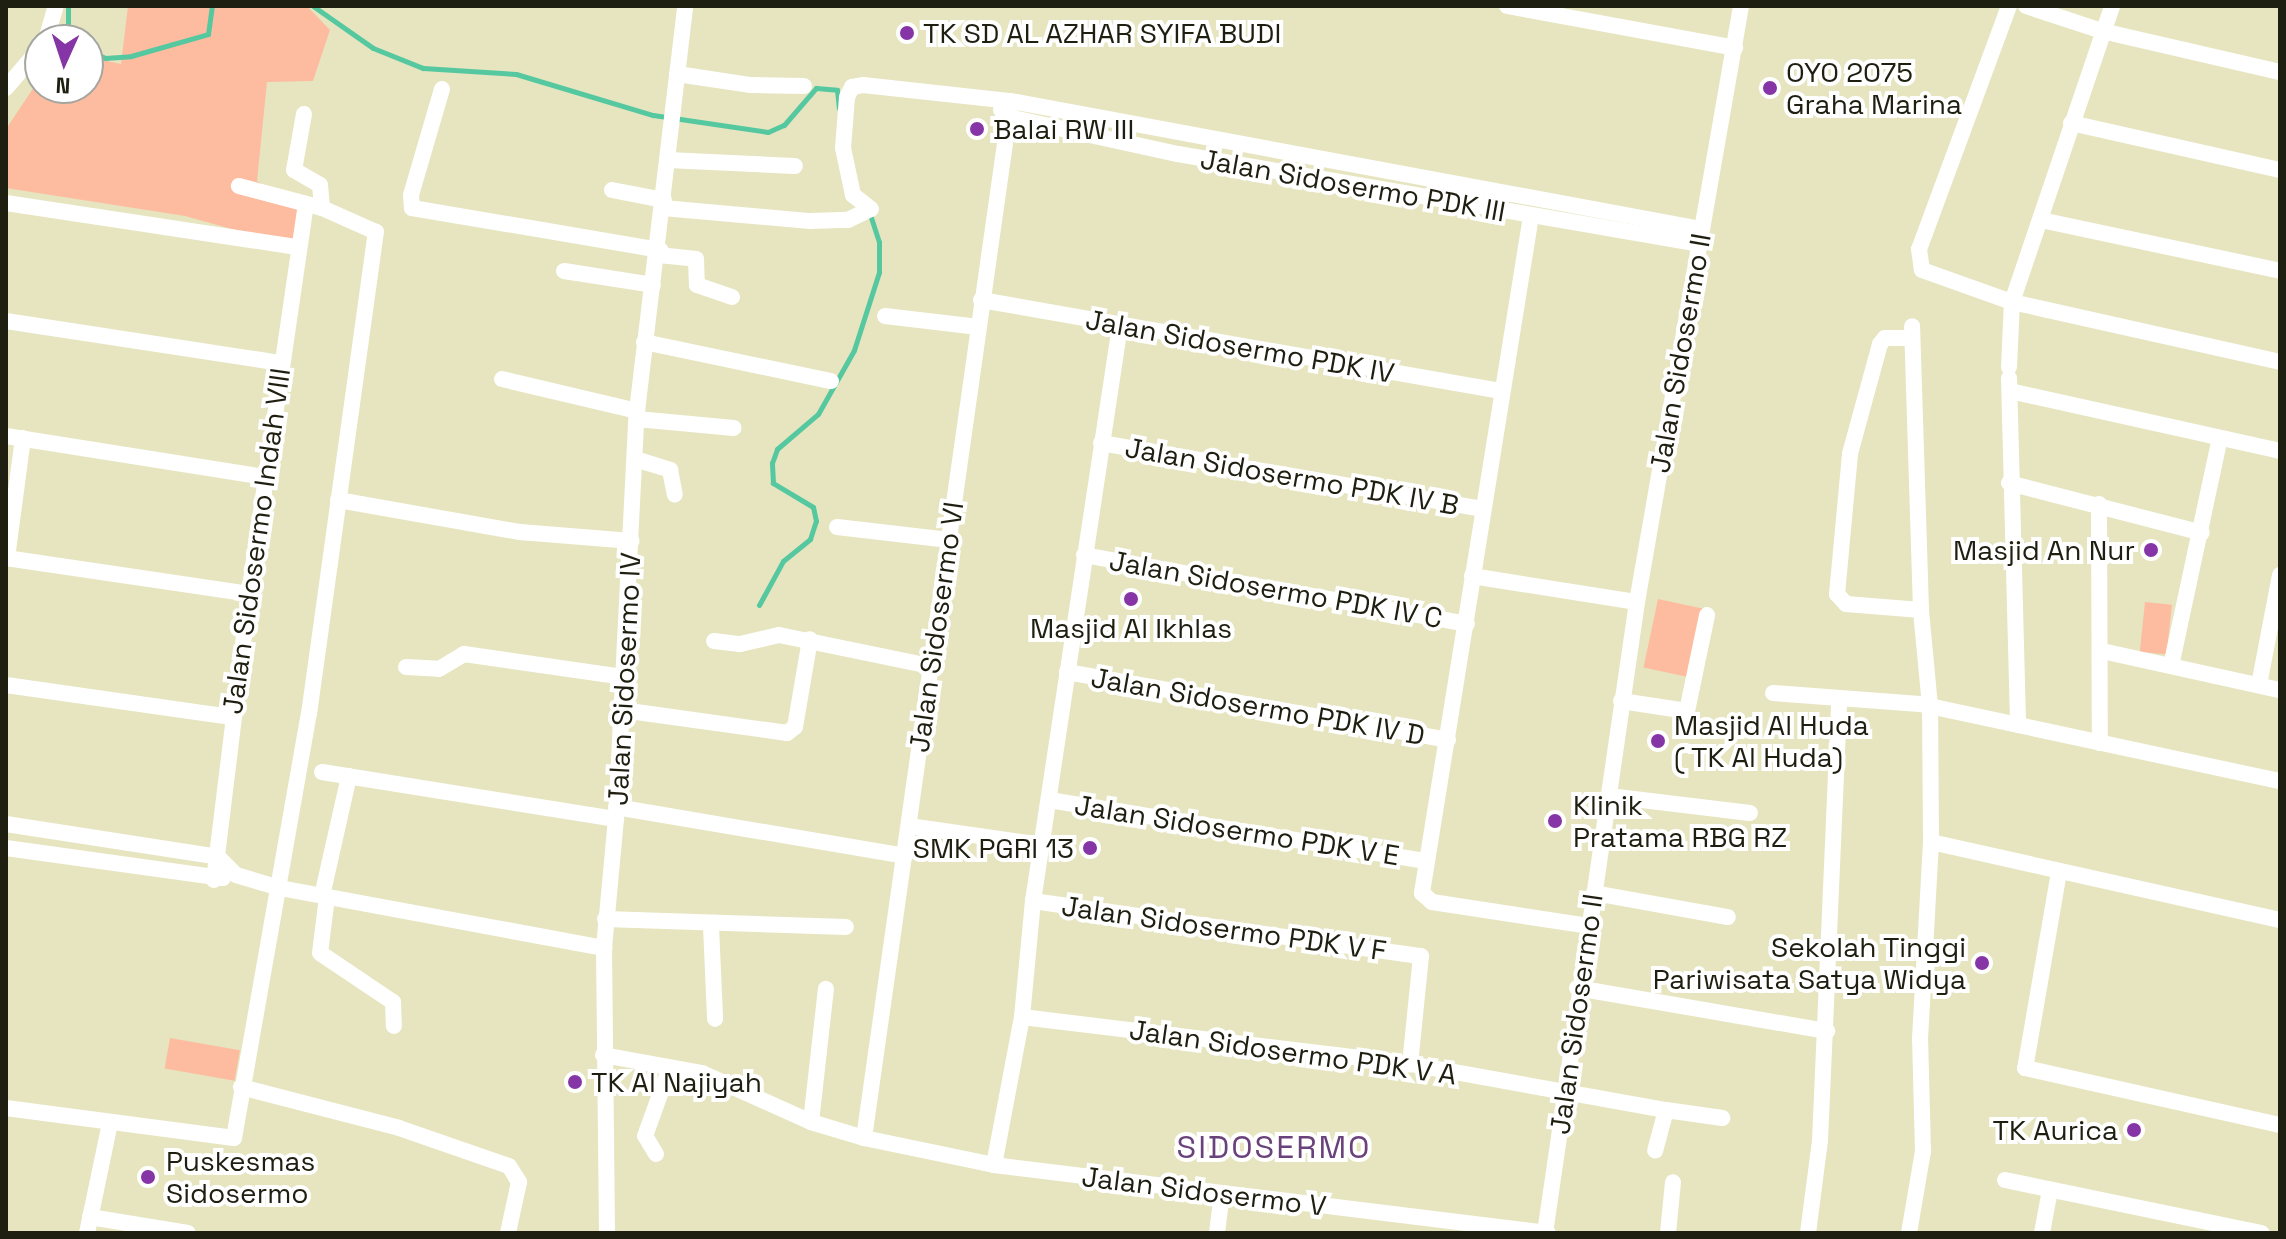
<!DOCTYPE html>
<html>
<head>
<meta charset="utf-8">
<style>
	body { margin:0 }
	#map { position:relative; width:2286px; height:1239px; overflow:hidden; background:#e6e5c0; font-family:"Space Grotesk",sans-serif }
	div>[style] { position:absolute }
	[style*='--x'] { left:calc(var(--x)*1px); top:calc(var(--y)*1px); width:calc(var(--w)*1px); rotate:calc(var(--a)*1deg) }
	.green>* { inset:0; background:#fdbc9f; transform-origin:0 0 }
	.stream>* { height:5px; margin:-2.5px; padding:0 2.5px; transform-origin:2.5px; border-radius:2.5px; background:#56c8a0 }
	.minor>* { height:16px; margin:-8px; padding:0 8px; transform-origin:8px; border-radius:8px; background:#fff }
	.dots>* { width:22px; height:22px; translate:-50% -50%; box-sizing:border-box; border:4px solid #fff; border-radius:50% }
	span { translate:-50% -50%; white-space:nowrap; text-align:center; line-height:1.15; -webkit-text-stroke:8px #fff; paint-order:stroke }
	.poi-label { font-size:28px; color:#1f1f11 }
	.left { translate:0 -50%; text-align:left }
	.right { translate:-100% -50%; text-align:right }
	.street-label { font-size:28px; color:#1f1f11 }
	.quarter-label { font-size:32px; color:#6a427b; letter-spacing:2px }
	.frame { position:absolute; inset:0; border:8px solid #1f1f11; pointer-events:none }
	.north { position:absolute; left:24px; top:24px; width:80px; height:80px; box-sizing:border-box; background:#fff; border:2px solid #a5a5a0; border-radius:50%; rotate:183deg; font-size:22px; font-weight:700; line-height:32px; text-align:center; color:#1f1f11 }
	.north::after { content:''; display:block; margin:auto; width:28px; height:36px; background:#8535a5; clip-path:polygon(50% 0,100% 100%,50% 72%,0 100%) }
</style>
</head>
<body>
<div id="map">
	<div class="green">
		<div style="clip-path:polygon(128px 6px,307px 6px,330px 30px,313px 81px,267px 82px,257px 181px,304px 210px,296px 247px,185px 216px,6px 188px,6px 129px,40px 78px,40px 88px,88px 88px,88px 57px,121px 64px)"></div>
		<div style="left:1658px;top:599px;width:49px;height:70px;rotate:12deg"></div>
		<div style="left:2145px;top:602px;width:27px;height:50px;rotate:6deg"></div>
		<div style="left:170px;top:1038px;width:71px;height:31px;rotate:10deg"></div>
	</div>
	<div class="stream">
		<div style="--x:68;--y:6;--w:22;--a:90"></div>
		<div style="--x:68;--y:28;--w:15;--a:53"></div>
		<div style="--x:313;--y:6;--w:73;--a:35"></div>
		<div style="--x:373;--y:48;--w:54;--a:21.8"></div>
		<div style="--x:423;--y:68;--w:93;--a:3.7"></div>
		<div style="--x:516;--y:74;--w:143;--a:16.7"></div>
		<div style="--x:653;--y:115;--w:116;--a:8.4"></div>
		<div style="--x:768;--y:132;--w:17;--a:-24"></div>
		<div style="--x:784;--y:125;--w:49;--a:-49.1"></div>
		<div style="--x:816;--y:88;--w:21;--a:5"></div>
		<div style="--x:837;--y:90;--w:18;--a:84"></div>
		<div style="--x:88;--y:50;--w:19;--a:25"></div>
		<div style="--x:105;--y:58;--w:26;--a:-4"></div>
		<div style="--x:131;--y:56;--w:80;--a:-15.9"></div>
		<div style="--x:208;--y:34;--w:28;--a:-82"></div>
		<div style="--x:759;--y:605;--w:50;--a:-61.4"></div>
		<div style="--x:783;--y:561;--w:35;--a:-39"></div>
		<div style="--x:810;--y:539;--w:19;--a:-72"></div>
		<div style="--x:816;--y:521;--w:14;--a:-102"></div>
		<div style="--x:813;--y:507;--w:47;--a:-149"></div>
		<div style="--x:773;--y:483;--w:20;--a:-93"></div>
		<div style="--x:772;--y:463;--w:15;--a:-70"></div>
		<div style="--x:777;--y:449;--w:54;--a:-40.5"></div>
		<div style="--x:818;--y:414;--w:73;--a:-60.6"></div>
		<div style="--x:854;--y:350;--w:82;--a:-72.2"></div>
		<div style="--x:879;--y:272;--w:30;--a:-90"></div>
		<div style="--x:879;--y:242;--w:29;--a:-108"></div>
	</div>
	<div class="minor">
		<div style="--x:1507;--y:6;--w:232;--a:10.4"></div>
		<div style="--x:2009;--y:6;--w:259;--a:110.3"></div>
		<div style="--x:1919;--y:249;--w:21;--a:82"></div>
		<div style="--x:1922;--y:270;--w:96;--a:19.6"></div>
		<div style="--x:2012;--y:302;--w:275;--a:12.6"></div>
		<div style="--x:2026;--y:6;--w:80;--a:18.2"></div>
		<div style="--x:2102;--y:31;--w:183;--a:13"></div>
		<div style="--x:46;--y:40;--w:35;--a:-74"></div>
		<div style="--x:677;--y:74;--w:75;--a:8.5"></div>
		<div style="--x:751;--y:85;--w:53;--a:1.1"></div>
		<div style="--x:6;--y:88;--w:52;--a:-49.6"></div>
		<div style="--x:442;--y:89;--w:110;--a:106.3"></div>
		<div style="--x:411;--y:195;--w:13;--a:86"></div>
		<div style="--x:412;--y:208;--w:252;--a:9.6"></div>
		<div style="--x:1001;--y:110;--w:10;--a:45"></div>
		<div style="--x:1008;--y:117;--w:174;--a:12.3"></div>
		<div style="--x:1178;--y:154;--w:530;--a:9.78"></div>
		<div style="--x:304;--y:114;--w:57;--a:100.1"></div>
		<div style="--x:294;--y:170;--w:30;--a:30"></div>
		<div style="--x:320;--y:185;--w:23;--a:85"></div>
		<div style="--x:2071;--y:123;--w:214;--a:12.7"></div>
		<div style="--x:668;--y:160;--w:127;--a:2.7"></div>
		<div style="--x:612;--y:190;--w:53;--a:10.9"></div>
		<div style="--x:6;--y:203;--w:293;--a:8.6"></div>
		<div style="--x:663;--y:208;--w:148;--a:5.1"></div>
		<div style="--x:810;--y:221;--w:38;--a:-2"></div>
		<div style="--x:848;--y:220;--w:25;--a:-26"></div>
		<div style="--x:871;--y:209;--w:23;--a:-142"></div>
		<div style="--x:853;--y:195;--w:48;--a:-102"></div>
		<div style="--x:843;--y:148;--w:51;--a:-85.5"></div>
		<div style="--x:847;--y:97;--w:11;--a:-63"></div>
		<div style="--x:852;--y:87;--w:11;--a:-10"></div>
		<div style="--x:863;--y:85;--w:149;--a:6.2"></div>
		<div style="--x:1011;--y:101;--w:702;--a:10.51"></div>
		<div style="--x:1531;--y:216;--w:686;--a:99.15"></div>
		<div style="--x:1422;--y:893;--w:13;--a:42"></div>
		<div style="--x:1432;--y:902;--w:158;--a:8.7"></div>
		<div style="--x:2041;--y:220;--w:244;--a:12"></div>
		<div style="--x:659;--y:255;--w:37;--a:6"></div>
		<div style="--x:696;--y:259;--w:26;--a:88"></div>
		<div style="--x:697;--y:285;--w:37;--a:19"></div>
		<div style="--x:564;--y:271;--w:90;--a:8.9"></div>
		<div style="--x:981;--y:300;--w:527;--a:9.94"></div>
		<div style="--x:885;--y:316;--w:94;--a:6.7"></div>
		<div style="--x:6;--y:321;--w:278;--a:8.7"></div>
		<div style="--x:1911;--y:338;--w:26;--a:180"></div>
		<div style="--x:1885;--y:338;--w:8;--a:130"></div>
		<div style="--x:1880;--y:344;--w:114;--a:105.3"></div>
		<div style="--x:1850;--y:454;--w:141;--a:95.3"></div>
		<div style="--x:1837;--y:594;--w:13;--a:48"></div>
		<div style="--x:1846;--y:604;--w:75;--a:4.6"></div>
		<div style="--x:644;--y:342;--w:191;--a:11.8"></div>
		<div style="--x:2009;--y:367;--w:65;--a:-87.4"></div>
		<div style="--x:2012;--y:302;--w:312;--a:-71.3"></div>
		<div style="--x:2009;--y:378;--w:347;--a:88.5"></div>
		<div style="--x:502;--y:379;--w:139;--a:13.3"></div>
		<div style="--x:2010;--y:391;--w:277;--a:12.5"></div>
		<div style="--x:637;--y:419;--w:97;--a:5.3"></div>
		<div style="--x:6;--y:436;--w:262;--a:9"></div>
		<div style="--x:1101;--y:443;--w:388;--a:9.8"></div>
		<div style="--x:635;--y:459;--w:37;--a:17"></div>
		<div style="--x:670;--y:470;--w:25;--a:79"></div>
		<div style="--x:2009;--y:483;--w:199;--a:14.5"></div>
		<div style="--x:338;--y:500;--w:185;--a:10"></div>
		<div style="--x:520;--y:532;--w:112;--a:4.6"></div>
		<div style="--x:2099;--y:504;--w:239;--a:89.8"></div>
		<div style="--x:837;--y:527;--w:113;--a:6.6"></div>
		<div style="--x:1084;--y:555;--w:389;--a:10.2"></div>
		<div style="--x:6;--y:558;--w:246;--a:8.4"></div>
		<div style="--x:7;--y:558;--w:121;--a:-82.4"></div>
		<div style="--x:1472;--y:576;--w:167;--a:9"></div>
		<div style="--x:714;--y:641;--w:26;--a:7"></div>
		<div style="--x:740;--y:644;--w:40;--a:-13"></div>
		<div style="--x:779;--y:635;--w:154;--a:11.6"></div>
		<div style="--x:2102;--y:651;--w:182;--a:12.4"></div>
		<div style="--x:2171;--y:666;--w:233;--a:-77.9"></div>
		<div style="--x:406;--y:667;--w:33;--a:3"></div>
		<div style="--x:439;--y:669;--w:29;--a:-31"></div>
		<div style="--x:464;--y:654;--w:162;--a:8.2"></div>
		<div style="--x:1067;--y:672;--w:387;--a:10.1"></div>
		<div style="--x:6;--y:685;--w:228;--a:8.1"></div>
		<div style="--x:2259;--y:685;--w:112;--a:-79.2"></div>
		<div style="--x:1773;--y:693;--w:147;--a:4.3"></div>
		<div style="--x:1920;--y:704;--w:368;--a:12.1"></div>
		<div style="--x:1621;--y:701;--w:67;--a:8.6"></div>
		<div style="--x:1687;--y:711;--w:98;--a:-78.2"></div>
		<div style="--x:622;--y:710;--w:167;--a:7.9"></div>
		<div style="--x:787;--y:733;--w:10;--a:-37"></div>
		<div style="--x:795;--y:727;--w:89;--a:-80.3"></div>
		<div style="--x:322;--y:772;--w:298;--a:9.1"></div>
		<div style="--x:1609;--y:796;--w:142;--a:6.9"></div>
		<div style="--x:1049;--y:800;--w:382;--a:9.2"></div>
		<div style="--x:616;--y:807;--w:293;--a:9.6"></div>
		<div style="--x:6;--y:824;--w:215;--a:8.8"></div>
		<div style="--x:218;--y:857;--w:25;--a:45"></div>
		<div style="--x:236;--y:875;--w:46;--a:16.5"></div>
		<div style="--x:280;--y:888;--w:330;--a:10.5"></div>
		<div style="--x:909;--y:826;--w:135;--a:8.1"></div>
		<div style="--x:1931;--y:842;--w:358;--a:12.6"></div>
		<div style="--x:6;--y:848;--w:219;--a:7.9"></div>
		<div style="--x:2059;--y:872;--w:199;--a:99.8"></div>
		<div style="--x:2025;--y:1068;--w:261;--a:12.6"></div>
		<div style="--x:214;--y:880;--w:288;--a:-83"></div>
		<div style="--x:249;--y:594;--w:394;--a:-81.7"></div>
		<div style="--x:1594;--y:893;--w:136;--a:10.2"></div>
		<div style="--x:322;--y:896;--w:123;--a:-77.3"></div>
		<div style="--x:327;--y:897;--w:56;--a:97.1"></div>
		<div style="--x:320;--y:953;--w:88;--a:33.9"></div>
		<div style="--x:393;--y:1002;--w:24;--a:88"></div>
		<div style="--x:1033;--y:901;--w:392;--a:8.1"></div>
		<div style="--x:1421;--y:956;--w:109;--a:95.8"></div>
		<div style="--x:605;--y:919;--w:241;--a:1.9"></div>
		<div style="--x:711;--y:926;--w:93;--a:87.5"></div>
		<div style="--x:1577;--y:988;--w:254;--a:9.8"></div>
		<div style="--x:1022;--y:1017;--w:391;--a:6.9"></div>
		<div style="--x:1410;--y:1064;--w:260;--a:10.2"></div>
		<div style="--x:1666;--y:1110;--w:42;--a:105"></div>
		<div style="--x:603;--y:1055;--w:101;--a:10.3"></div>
		<div style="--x:702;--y:1073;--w:120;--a:24.2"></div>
		<div style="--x:811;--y:1122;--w:55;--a:16.8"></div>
		<div style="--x:864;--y:1138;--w:133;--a:11.7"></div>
		<div style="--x:994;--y:1165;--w:558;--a:7"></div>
		<div style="--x:241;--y:1087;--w:163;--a:14.5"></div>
		<div style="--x:399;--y:1128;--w:116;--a:19.1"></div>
		<div style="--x:509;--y:1166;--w:19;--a:58"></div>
		<div style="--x:519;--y:1182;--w:52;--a:102.2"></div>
		<div style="--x:6;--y:1108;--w:230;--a:7.5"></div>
		<div style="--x:234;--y:1138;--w:431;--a:-80"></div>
		<div style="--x:309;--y:714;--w:487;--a:-82.1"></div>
		<div style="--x:376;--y:232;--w:59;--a:-156"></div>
		<div style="--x:322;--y:208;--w:86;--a:-165.2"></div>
		<div style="--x:1666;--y:1110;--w:57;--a:8.1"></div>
		<div style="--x:811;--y:1122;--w:134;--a:-83.6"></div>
		<div style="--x:864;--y:1138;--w:1047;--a:-81.93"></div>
		<div style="--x:656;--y:1154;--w:21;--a:-121"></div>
		<div style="--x:645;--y:1136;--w:73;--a:-70.1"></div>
		<div style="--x:994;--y:1165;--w:151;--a:-79.3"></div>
		<div style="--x:1022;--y:1017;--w:117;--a:-84.6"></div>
		<div style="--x:1033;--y:901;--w:582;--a:-81.4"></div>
		<div style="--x:2005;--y:1180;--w:262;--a:11.7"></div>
		<div style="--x:90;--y:1217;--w:99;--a:9.3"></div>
		<div style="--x:87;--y:1233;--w:112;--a:-78.2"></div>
		<div style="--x:607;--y:1233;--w:285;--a:-90.6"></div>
		<div style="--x:604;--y:948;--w:130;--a:-84.7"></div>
		<div style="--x:616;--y:819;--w:409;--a:-87.1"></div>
		<div style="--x:637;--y:411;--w:408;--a:-83.2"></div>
		<div style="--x:1217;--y:1233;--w:40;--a:-82.9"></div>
		<div style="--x:1545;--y:1233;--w:638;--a:-81.7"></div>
		<div style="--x:1637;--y:602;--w:605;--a:-80.1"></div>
		<div style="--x:1668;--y:1233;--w:51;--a:-84.4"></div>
		<div style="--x:1808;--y:1233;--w:93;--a:-82.6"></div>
		<div style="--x:1820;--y:1141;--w:441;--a:-87.5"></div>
		<div style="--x:1909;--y:1233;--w:83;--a:-80.3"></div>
		<div style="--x:1923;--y:1151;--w:112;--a:-91.5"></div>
		<div style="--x:1920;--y:1039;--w:197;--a:-86.8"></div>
		<div style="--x:1931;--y:842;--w:136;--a:-90.4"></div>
		<div style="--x:1930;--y:706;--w:96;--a:-95.4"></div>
		<div style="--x:1921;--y:610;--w:284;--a:-91.8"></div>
		<div style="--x:2042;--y:1233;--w:44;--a:-79.5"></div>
	</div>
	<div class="dots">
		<div style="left:907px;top:33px;background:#8535a5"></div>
		<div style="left:1770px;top:88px;background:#8535a5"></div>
		<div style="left:977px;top:129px;background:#8535a5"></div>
		<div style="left:2151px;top:550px;background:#8535a5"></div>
		<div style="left:1131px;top:599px;background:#8535a5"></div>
		<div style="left:1658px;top:741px;background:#8535a5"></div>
		<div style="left:1555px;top:821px;background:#8535a5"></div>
		<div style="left:1090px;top:848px;background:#8535a5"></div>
		<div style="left:1982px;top:963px;background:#8535a5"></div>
		<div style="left:575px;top:1082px;background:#8535a5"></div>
		<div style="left:2134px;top:1130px;background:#8535a5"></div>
		<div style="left:148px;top:1177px;background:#8535a5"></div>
	</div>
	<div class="poi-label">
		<span class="left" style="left:923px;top:33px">TK SD AL AZHAR SYIFA BUDI</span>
		<span class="left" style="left:1786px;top:88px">OYO 2075<br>Graha Marina</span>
		<span class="left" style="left:993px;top:129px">Balai RW III</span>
		<span class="right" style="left:2135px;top:550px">Masjid An Nur</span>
		<span style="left:1131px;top:628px">Masjid Al Ikhlas</span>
		<span class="left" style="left:1674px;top:741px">Masjid Al Huda<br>( TK Al Huda)</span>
		<span class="left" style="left:1573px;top:821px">Klinik<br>Pratama RBG RZ</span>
		<span class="right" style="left:1074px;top:848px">SMK PGRI 13</span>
		<span class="right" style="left:1966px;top:963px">Sekolah Tinggi<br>Pariwisata Satya Widya</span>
		<span class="left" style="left:591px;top:1082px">TK Al Najiyah</span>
		<span class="right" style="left:2118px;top:1130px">TK Aurica</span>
		<span class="left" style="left:166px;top:1177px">Puskesmas<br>Sidosermo</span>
	</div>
	<div class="street-label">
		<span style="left:1353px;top:185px;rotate:10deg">Jalan Sidosermo PDK III</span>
		<span style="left:1240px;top:346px;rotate:10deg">Jalan Sidosermo PDK IV</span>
		<span style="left:1680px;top:353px;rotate:-80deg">Jalan Sidosermo II</span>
		<span style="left:1292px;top:476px;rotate:10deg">Jalan Sidosermo PDK IV B</span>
		<span style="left:256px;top:541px;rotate:-82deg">Jalan Sidosermo Indah VIII</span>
		<span style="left:1276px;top:589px;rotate:10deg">Jalan Sidosermo PDK IV C</span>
		<span style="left:936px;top:627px;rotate:-82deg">Jalan Sidosermo VI</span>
		<span style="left:624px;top:679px;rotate:-87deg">Jalan Sidosermo IV</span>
		<span style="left:1258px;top:706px;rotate:10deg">Jalan Sidosermo PDK IV D</span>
		<span style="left:1237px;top:830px;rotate:9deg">Jalan Sidosermo PDK V E</span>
		<span style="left:1224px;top:928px;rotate:8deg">Jalan Sidosermo PDK V F</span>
		<span style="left:1576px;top:1014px;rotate:-82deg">Jalan Sidosermo II</span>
		<span style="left:1293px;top:1052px;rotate:8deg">Jalan Sidosermo PDK V A</span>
		<span style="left:1204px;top:1191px;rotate:7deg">Jalan Sidosermo V</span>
	</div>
	<div class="quarter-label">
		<span style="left:1274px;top:1147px">SIDOSERMO</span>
	</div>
	<div class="frame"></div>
	<div class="north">N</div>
</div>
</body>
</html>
